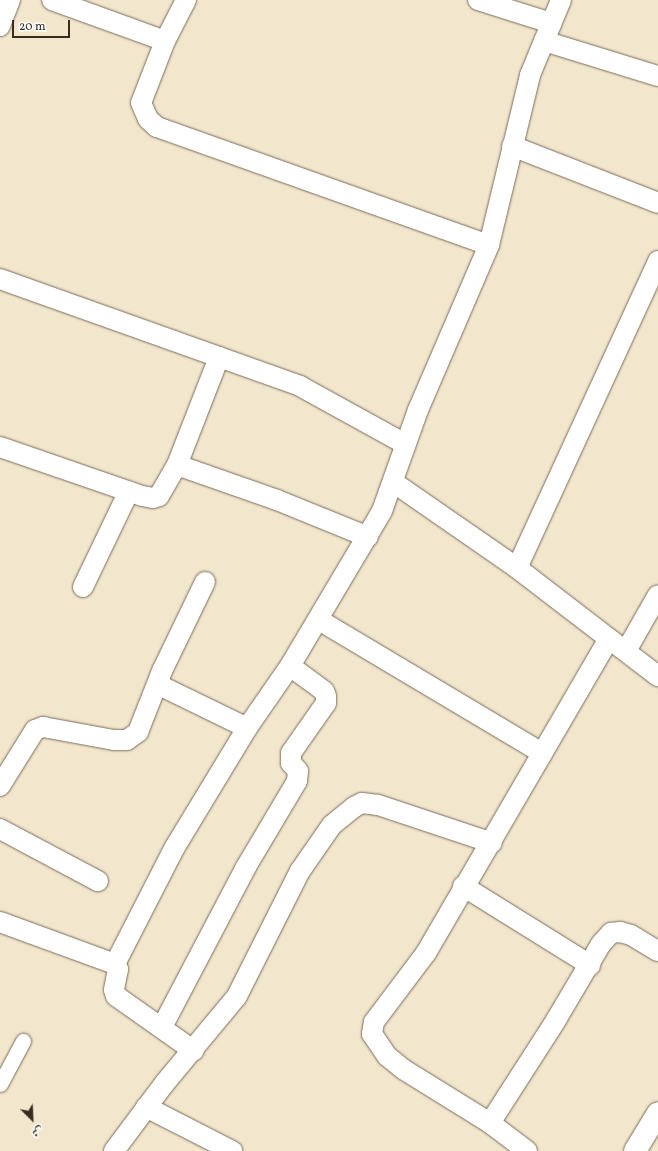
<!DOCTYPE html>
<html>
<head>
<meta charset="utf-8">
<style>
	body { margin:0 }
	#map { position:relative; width:658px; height:1151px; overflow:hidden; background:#f2e6cd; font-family:Vollkorn,Amiri,serif }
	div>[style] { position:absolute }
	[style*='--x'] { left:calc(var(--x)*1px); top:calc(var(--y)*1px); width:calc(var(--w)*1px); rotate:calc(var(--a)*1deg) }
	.roads { filter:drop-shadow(0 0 1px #7b6c5b) drop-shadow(0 0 1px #7b6c5b) }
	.pedestrian>* { height:15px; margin:-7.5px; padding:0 7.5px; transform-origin:7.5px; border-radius:7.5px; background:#fff }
	.minor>* { height:20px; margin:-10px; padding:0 10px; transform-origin:10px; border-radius:10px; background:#fff }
	.tertiary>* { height:22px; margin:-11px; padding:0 11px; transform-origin:11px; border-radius:11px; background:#fff }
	span { translate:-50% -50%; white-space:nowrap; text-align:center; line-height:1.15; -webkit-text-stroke:3px #fff; paint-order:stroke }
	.north { position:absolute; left:12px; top:1099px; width:40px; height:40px; -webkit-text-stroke:3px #fff; paint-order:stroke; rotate:156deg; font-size:11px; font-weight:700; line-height:16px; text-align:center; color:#3b2a1e }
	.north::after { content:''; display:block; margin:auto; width:14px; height:18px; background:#3b2a1e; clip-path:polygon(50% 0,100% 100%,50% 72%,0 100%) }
	.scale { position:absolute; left:12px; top:20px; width:58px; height:18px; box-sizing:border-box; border:2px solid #3b2a1e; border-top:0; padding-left:5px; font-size:12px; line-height:14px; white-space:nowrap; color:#3b2a1e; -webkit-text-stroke:3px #fff; paint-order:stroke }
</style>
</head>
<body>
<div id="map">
	<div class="roads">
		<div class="pedestrian">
			<div style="--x:0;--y:1084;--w:49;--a:-61.9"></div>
		</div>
		<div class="minor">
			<div style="--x:52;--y:0;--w:120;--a:19.9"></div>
			<div style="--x:186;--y:0;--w:46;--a:117.1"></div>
			<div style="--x:165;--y:41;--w:66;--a:111.2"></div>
			<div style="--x:141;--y:103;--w:17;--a:66"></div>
			<div style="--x:148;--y:119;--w:12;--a:42"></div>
			<div style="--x:157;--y:127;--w:352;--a:19.6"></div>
			<div style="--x:478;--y:0;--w:77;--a:17.5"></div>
			<div style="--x:0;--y:26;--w:28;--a:-69"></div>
			<div style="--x:544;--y:41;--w:119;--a:17.1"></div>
			<div style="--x:512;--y:146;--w:157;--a:21.3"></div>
			<div style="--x:0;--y:279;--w:319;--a:19.6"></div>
			<div style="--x:300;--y:386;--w:120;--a:28.9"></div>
			<div style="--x:0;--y:447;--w:150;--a:19"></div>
			<div style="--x:142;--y:496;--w:11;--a:10"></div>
			<div style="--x:153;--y:498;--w:6;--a:-18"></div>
			<div style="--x:159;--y:496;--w:36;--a:-60"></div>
			<div style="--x:177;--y:465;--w:116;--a:-68.7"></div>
			<div style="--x:177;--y:465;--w:106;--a:19.3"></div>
			<div style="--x:277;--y:500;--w:98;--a:22.1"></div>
			<div style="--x:393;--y:482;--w:151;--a:34.7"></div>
			<div style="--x:517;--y:568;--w:178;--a:37.5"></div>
			<div style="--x:517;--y:568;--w:338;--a:-65.3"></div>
			<div style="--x:83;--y:587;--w:106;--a:-64.4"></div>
			<div style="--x:319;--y:620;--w:260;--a:30.8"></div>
			<div style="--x:626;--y:651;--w:64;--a:-60.3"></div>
			<div style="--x:159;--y:685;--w:98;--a:26"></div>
			<div style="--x:0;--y:786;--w:66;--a:-58"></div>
			<div style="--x:35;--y:730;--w:9;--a:-21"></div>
			<div style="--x:43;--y:727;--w:72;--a:10.4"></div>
			<div style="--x:114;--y:740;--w:13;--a:0"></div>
			<div style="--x:127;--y:740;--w:14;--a:-36"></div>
			<div style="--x:138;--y:732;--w:66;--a:-68.5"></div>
			<div style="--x:162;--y:671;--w:99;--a:-64.2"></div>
			<div style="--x:0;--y:829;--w:111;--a:28"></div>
			<div style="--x:463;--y:886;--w:150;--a:31.9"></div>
			<div style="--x:0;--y:922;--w:122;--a:20.1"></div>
			<div style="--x:115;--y:964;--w:6;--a:59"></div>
			<div style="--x:118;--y:969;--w:21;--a:101"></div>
			<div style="--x:114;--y:990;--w:6;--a:72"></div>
			<div style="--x:116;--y:996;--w:95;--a:35.2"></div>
			<div style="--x:115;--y:964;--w:131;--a:-62.9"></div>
			<div style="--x:175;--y:847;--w:139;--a:-58.8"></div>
			<div style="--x:247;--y:728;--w:75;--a:-55.3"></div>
			<div style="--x:162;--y:1027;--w:181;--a:-62.3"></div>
			<div style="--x:246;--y:867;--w:100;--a:-59.3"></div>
			<div style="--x:297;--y:781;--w:10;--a:-84"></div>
			<div style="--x:298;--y:771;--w:11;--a:-131"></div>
			<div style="--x:291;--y:763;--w:10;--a:-90"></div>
			<div style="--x:291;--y:753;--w:61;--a:-55"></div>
			<div style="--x:326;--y:703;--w:7;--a:-90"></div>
			<div style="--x:326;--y:696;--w:5;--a:-112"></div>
			<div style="--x:324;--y:691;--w:42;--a:-143.7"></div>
			<div style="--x:290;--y:666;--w:180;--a:-59.3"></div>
			<div style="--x:382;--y:511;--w:107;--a:-70.4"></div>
			<div style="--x:418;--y:410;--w:180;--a:-66.7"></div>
			<div style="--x:489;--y:245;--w:175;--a:-76.4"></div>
			<div style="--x:530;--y:75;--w:81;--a:-67.5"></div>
			<div style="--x:146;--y:1107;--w:97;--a:27.1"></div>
			<div style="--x:490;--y:1123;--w:122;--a:-57.3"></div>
			<div style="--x:556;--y:1020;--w:88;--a:-59.4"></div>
			<div style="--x:601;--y:944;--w:15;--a:-48"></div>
			<div style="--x:611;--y:933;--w:9;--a:-6"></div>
			<div style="--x:620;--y:932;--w:11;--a:15"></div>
			<div style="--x:631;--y:935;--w:31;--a:31"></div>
			<div style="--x:114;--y:1151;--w:84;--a:-53.3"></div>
			<div style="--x:164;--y:1084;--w:114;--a:-50.3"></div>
			<div style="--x:237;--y:996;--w:140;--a:-63.3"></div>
			<div style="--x:300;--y:871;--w:56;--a:-55.2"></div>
			<div style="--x:332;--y:825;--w:28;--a:-39"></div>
			<div style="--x:354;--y:807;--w:9;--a:-27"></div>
			<div style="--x:362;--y:803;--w:16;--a:7"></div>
			<div style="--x:378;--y:805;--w:120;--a:18.4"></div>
			<div style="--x:527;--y:1151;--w:46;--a:-142.9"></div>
			<div style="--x:490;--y:1123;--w:102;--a:-148.2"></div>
			<div style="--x:403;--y:1069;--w:21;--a:-141"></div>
			<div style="--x:387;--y:1056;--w:27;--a:-124"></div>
			<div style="--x:372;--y:1034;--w:12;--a:-81"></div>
			<div style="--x:374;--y:1022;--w:86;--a:-53"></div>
			<div style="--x:426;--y:953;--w:363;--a:-59.8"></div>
		</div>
		<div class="tertiary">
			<div style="--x:635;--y:1151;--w:44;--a:-58.8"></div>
		</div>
	</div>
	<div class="north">ش</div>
	<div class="scale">20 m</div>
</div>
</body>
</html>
